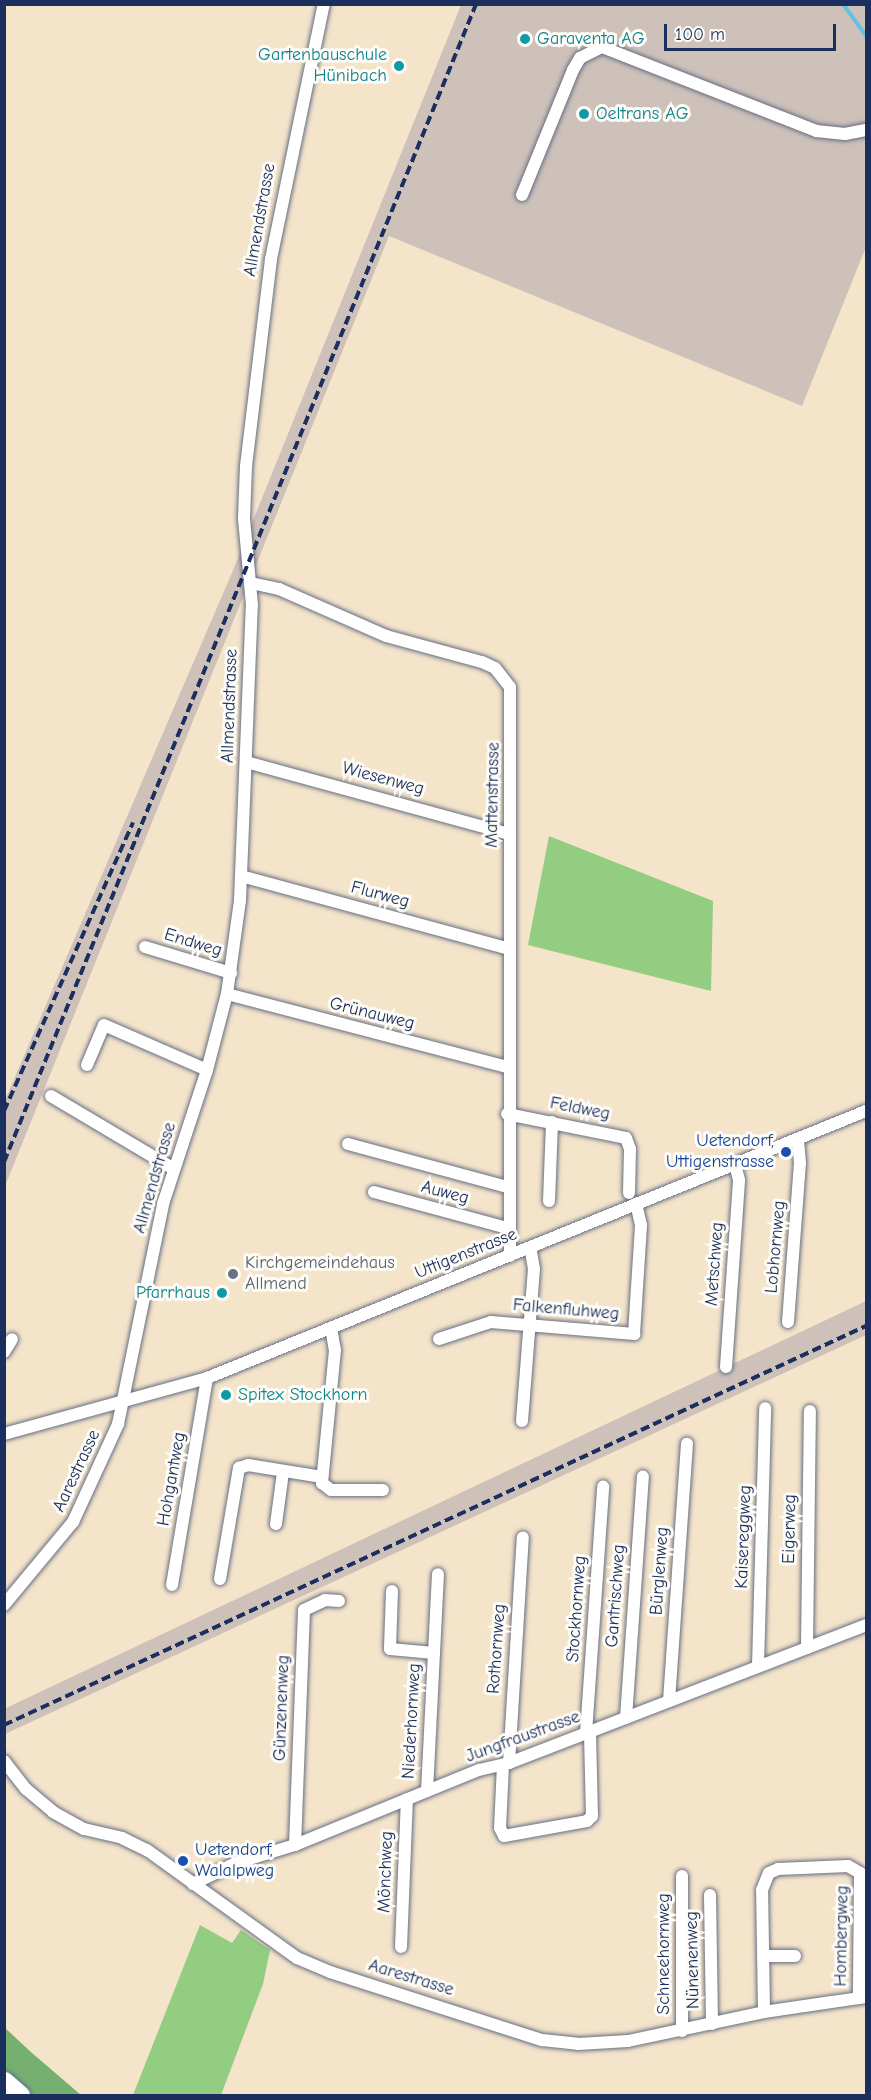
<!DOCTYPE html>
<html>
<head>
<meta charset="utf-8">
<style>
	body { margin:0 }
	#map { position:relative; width:871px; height:2100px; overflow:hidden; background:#f4e4ca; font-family:"Comic Neue",sans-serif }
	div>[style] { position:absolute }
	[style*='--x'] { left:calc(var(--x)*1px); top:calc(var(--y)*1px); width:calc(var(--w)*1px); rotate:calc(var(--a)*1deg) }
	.industrial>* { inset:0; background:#cec1ba }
	.green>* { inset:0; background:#92cd82 }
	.forest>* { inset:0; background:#75b070 }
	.stream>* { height:4px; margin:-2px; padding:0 2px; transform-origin:2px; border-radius:2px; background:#65c1e3 }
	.roads { filter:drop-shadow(0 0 2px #676e84) drop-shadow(0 0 2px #676e84) }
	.street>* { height:12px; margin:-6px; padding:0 6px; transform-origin:6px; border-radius:6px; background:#fff }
	.highway>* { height:22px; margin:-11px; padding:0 11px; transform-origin:11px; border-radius:11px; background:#fff }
	.rail>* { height:4px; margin-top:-2px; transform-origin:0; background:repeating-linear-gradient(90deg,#1b2f5e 0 9px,transparent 0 13.5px) }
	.dots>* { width:16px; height:16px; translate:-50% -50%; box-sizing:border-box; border:3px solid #fdfcf7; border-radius:50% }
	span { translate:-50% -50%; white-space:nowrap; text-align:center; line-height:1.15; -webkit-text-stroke:6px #fdfcf7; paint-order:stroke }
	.culture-label { font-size:18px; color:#0d838f }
	.left { translate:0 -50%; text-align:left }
	.right { translate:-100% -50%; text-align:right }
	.street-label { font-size:18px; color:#1b2f5e }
	.transit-label { font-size:18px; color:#164399 }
	.worship-label { font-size:18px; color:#5b616d }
	.frame { position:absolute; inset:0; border:6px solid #1b2f5e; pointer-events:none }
	.scale { position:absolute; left:664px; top:24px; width:172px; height:27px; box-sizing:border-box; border:3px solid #1b2f5e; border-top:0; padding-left:8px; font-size:18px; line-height:21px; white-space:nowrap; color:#1b2f5e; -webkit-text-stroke:4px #fdfcf7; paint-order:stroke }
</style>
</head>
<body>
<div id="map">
	<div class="industrial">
		<div style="clip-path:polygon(461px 5px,866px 5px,866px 247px,802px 406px,389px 236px,5px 1186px,5px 1100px,231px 575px)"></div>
		<div style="clip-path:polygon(866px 1301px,866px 1335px,5px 1734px,4px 1709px)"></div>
	</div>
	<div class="green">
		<div style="clip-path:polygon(549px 836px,713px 901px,711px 991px,528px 945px)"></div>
		<div style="clip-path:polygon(200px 1925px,232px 1943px,241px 1930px,270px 1950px,263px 1984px,221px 2095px,133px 2095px)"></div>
	</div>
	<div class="forest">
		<div style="clip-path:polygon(4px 2027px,32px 2053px,81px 2095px,5px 2095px)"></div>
	</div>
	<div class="stream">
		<div style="--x:843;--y:4;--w:39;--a:54"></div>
	</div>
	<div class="roads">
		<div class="street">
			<div style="--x:522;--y:195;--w:135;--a:-67.8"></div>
			<div style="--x:573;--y:70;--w:14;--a:-60"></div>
			<div style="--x:580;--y:58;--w:25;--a:-27"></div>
			<div style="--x:602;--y:47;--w:230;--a:21.4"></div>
			<div style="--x:816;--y:131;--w:29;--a:6"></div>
			<div style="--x:845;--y:134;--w:21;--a:-11"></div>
			<div style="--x:251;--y:583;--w:29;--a:12"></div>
			<div style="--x:279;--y:589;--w:117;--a:23.7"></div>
			<div style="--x:386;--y:636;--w:99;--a:15.2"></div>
			<div style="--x:482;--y:662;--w:14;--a:25"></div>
			<div style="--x:495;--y:668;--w:24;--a:52"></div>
			<div style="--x:510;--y:687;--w:569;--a:90"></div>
			<div style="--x:246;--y:762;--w:274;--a:15.3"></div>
			<div style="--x:241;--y:876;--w:278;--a:15.2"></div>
			<div style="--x:145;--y:947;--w:90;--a:16.8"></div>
			<div style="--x:227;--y:994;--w:290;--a:14.6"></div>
			<div style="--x:87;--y:1065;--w:43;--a:-67"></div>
			<div style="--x:104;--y:1025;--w:112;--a:23.6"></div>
			<div style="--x:51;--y:1096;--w:143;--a:30.7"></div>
			<div style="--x:507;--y:1114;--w:121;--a:11.4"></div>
			<div style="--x:626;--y:1138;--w:12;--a:70"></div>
			<div style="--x:630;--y:1149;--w:44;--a:91.3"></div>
			<div style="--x:348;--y:1144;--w:165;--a:15.1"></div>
			<div style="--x:374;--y:1192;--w:138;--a:15.1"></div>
			<div style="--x:549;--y:1201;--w:79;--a:-87.8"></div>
			<div style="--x:788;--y:1322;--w:159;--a:-85.7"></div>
			<div style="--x:800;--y:1163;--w:24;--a:-95"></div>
			<div style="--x:331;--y:1328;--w:22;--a:80"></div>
			<div style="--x:335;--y:1350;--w:134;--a:95.6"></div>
			<div style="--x:322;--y:1483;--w:11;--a:38"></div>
			<div style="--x:331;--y:1490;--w:52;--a:0"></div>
			<div style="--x:439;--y:1339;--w:55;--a:-18.1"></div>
			<div style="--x:491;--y:1322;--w:144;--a:4.8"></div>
			<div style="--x:634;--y:1334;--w:109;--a:-86.3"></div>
			<div style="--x:641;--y:1225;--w:22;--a:-103"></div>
			<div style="--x:4;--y:1352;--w:15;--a:-58"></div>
			<div style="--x:726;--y:1367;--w:187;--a:-86"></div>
			<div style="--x:739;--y:1180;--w:16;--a:-104"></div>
			<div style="--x:522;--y:1421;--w:152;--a:-85.5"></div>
			<div style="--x:534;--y:1269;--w:22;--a:-100"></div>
			<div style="--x:4;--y:1434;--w:211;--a:-15.4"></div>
			<div style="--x:207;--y:1378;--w:711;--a:-22.06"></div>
			<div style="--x:276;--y:1524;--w:52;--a:-82.3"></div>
			<div style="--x:220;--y:1579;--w:113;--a:-80.3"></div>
			<div style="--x:239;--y:1468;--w:9;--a:-18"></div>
			<div style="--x:248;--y:1465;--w:75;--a:9.2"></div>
			<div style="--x:172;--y:1585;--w:210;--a:-80.4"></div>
			<div style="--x:392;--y:1591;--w:58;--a:92"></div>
			<div style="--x:390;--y:1649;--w:44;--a:5.2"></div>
			<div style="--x:4;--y:1605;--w:108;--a:-50.3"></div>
			<div style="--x:73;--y:1522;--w:108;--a:-65.3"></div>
			<div style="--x:118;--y:1424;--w:225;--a:-78.4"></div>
			<div style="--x:163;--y:1204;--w:141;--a:-71.8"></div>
			<div style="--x:207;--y:1070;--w:79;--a:-75.3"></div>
			<div style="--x:227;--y:994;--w:95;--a:-82.1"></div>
			<div style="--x:240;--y:900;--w:295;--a:-87.7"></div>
			<div style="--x:252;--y:605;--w:87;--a:-95.3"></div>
			<div style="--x:244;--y:518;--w:52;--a:-87.8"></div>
			<div style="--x:246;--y:466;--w:209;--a:-83.1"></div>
			<div style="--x:271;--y:259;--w:260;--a:-78.3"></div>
			<div style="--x:807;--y:1648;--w:237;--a:-89.3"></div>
			<div style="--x:758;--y:1666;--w:258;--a:-88.4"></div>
			<div style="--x:669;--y:1701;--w:258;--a:-86"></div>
			<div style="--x:626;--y:1718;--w:242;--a:-86"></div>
			<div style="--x:586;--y:1733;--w:247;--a:-86"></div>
			<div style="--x:4;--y:1761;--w:36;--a:52"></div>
			<div style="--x:26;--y:1789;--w:35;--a:40"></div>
			<div style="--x:53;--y:1812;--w:35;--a:29"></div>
			<div style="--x:84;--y:1829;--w:39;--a:13"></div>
			<div style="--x:122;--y:1838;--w:28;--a:26"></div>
			<div style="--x:147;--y:1850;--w:185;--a:35.8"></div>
			<div style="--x:297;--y:1958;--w:36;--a:23"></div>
			<div style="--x:330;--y:1972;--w:223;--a:17.8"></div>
			<div style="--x:542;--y:2040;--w:36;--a:6"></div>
			<div style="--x:578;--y:2044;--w:50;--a:-3.4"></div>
			<div style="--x:628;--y:2041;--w:139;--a:-12"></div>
			<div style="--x:764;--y:2012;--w:103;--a:-8.4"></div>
			<div style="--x:509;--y:1763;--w:226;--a:-86.5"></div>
			<div style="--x:503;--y:1765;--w:63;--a:92.7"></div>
			<div style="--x:500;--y:1828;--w:9;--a:63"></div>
			<div style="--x:504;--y:1836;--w:84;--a:-10.2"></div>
			<div style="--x:587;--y:1821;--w:7;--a:-45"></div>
			<div style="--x:592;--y:1816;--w:84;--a:-91.4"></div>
			<div style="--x:427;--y:1791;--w:217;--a:-87.1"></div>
			<div style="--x:295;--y:1845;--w:235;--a:-87.8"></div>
			<div style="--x:304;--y:1610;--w:23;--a:-25"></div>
			<div style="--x:325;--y:1600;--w:14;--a:4"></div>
			<div style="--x:682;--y:1876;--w:155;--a:90"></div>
			<div style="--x:193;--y:1884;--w:48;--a:-26"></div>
			<div style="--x:236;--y:1863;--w:62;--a:-17"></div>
			<div style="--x:295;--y:1845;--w:199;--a:-22.2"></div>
			<div style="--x:479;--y:1770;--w:31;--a:-13"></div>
			<div style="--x:509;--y:1763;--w:383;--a:-21.1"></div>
			<div style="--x:710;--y:1895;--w:129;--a:89.1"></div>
			<div style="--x:401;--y:1947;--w:148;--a:-87.7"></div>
			<div style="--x:763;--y:1956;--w:32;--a:0"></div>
			<div style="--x:764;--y:2012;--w:122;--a:-90.9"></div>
			<div style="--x:762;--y:1890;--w:18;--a:-68"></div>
			<div style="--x:769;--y:1873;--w:10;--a:-24"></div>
			<div style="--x:778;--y:1869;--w:70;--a:-2.5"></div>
			<div style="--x:848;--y:1866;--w:14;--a:30"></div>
			<div style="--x:860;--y:1873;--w:125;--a:90.5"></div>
		</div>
		<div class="highway">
			<div style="--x:4;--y:2083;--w:20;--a:41"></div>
		</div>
	</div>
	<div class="rail">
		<div style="--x:4;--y:1111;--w:316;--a:-65.9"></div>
		<div style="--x:4;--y:1162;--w:1250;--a:-67.82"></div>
		<div style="--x:4;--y:1725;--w:950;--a:-24.84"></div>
	</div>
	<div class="dots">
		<div style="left:525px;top:39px;background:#0f9aa8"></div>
		<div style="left:399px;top:66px;background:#0f9aa8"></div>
		<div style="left:584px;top:114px;background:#0f9aa8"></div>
		<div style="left:786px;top:1152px;background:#1a4fb4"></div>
		<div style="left:233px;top:1274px;background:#6b7280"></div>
		<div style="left:222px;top:1293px;background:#0f9aa8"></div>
		<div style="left:226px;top:1395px;background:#0f9aa8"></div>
		<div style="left:183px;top:1861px;background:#1a4fb4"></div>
	</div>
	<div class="culture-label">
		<span class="left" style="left:537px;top:39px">Garaventa AG</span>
		<span class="right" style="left:387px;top:66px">Gartenbauschule<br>Hünibach</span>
		<span class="left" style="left:596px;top:114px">Oeltrans AG</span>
		<span class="right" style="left:210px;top:1293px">Pfarrhaus</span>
		<span class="left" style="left:238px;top:1395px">Spitex Stockhorn</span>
	</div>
	<div class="street-label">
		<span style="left:260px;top:220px;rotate:-80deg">Allmendstrasse</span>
		<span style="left:230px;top:706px;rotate:-88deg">Allmendstrasse</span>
		<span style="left:383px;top:779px;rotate:15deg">Wiesenweg</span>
		<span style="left:493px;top:795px;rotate:-89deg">Mattenstrasse</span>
		<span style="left:380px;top:895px;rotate:15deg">Flurweg</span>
		<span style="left:193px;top:943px;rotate:17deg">Endweg</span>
		<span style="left:372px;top:1014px;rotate:14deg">Grünauweg</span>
		<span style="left:580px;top:1109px;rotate:11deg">Feldweg</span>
		<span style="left:155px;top:1178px;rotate:-74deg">Allmendstrasse</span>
		<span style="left:445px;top:1193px;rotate:15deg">Auweg</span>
		<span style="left:776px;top:1247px;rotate:-85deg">Lobhornweg</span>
		<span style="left:466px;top:1254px;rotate:-22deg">Uttigenstrasse</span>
		<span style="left:715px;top:1264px;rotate:-86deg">Metschweg</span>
		<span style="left:566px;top:1310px;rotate:5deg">Falkenfluhweg</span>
		<span style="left:77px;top:1471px;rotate:-65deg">Aarestrasse</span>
		<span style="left:172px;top:1479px;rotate:-80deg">Hohgantweg</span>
		<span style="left:790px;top:1529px;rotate:-89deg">Eigerweg</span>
		<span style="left:744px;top:1537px;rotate:-88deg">Kaisereggweg</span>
		<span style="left:660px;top:1571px;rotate:-86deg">Bürglenweg</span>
		<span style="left:616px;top:1596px;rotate:-86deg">Gantrischweg</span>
		<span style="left:577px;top:1609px;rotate:-86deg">Stockhornweg</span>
		<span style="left:497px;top:1649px;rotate:-86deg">Rothornweg</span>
		<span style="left:282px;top:1708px;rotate:-88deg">Günzenenweg</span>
		<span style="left:412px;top:1721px;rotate:-87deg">Niederhornweg</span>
		<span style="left:523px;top:1737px;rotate:-20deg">Jungfraustrasse</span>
		<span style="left:386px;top:1872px;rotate:-88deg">Mönchweg</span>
		<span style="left:842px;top:1936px;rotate:-89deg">Hombergweg</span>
		<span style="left:664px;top:1954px;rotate:-90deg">Schneehornweg</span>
		<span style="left:693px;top:1960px;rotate:-91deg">Nünenenweg</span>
		<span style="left:411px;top:1978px;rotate:17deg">Aarestrasse</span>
	</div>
	<div class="transit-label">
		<span class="right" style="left:774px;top:1152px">Uetendorf,<br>Uttigenstrasse</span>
		<span class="left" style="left:195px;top:1861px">Uetendorf,<br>Walalpweg</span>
	</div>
	<div class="worship-label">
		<span class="left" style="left:245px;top:1274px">Kirchgemeindehaus<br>Allmend</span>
	</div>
	<div class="frame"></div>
	<div class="scale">100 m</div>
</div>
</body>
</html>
